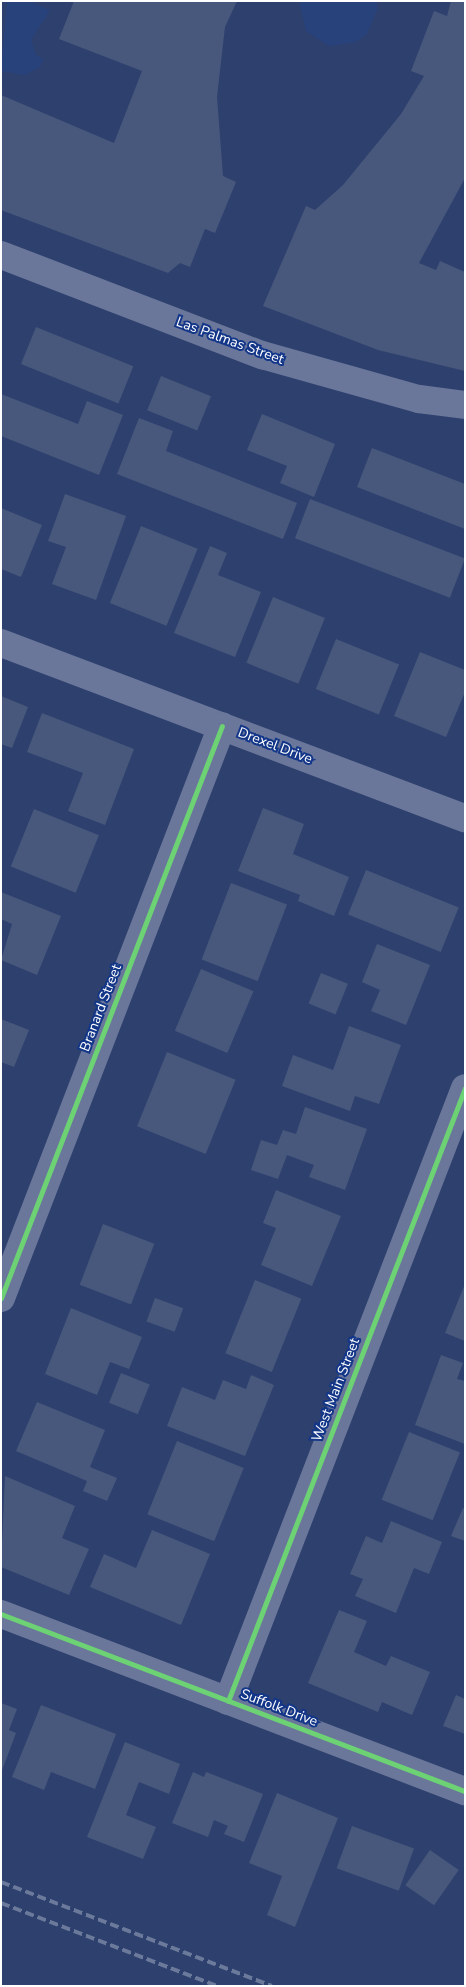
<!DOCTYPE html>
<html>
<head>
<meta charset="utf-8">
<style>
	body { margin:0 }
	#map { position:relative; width:466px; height:1987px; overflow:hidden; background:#2e406d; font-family:"Nunito Sans",sans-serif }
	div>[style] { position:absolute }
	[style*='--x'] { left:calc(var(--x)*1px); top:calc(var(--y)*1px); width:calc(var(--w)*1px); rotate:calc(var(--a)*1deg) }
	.water>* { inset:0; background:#28427c }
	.building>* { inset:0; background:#48587c; transform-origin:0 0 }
	.minor>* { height:28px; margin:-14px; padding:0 14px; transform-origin:14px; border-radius:14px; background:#6a779b }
	.rail>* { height:4px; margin-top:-2px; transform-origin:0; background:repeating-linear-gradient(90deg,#6b7a9b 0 9px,transparent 0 13px) }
	.cycleway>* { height:5px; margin:-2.5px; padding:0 2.5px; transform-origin:2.5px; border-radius:2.5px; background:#6cd273 }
	span { translate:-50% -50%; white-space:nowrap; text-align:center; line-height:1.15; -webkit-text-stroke:4px #133688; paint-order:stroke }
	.street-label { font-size:14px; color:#fff }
	.frame { position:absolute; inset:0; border:2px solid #fff; pointer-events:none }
</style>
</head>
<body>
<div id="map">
	<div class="water">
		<div style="clip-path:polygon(7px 1px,28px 1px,50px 10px,31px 40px,36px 55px,43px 59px,40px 67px,25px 75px,1px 71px)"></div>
		<div style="clip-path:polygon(299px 1px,377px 1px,377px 10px,367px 34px,356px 42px,329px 46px,306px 31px)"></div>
	</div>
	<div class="building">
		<div style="clip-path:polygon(74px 1px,237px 1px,225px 27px,217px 97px,223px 176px,236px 182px,215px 233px,205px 229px,190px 267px,180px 263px,168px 273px,1px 210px,1px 95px,114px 143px,142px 71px,59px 39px)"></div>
		<div style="clip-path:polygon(451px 1px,465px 1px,465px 178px,419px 263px,436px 270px,440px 261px,465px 272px,465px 371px,378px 350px,263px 306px,306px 206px,315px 210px,343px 185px,401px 114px,424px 76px,411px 71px,434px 11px,447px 16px)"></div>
		<div style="left:36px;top:327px;width:105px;height:40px;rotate:22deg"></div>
		<div style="left:161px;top:376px;width:54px;height:37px;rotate:22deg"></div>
		<div style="clip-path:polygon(1px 394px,78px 424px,87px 401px,123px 415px,99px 475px,1px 436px)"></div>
		<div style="clip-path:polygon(262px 414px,335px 444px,314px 497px,280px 483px,287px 466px,247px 450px)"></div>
		<div style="clip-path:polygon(139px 418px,173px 431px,166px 451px,297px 503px,283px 539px,117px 474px)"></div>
		<div style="clip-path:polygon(372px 448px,465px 484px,465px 529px,357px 487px)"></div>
		<div style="clip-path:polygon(65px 494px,126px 516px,96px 600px,52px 584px,66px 547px,48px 541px)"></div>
		<div style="left:310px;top:499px;width:166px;height:42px;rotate:21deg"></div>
		<div style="clip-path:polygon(1px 508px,42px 525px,21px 577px,1px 569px)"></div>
		<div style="left:141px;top:526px;width:61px;height:83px;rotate:22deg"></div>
		<div style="clip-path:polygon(210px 546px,227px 553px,218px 575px,261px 592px,235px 657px,174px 633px)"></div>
		<div style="left:273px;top:597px;width:56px;height:71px;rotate:22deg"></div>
		<div style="left:336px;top:639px;width:68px;height:54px;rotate:22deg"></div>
		<div style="clip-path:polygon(420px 652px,465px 670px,465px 692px,446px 737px,394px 716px)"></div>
		<div style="clip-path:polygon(1px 696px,28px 707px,12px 748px,1px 744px)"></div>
		<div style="clip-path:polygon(42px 713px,134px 749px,105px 825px,68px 811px,83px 773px,27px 752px)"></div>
		<div style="clip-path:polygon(263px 808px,304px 824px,293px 854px,349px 877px,334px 916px,298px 901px,300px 895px,238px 871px)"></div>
		<div style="left:34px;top:809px;width:70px;height:62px;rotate:22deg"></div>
		<div style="left:366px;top:870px;width:100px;height:48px;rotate:22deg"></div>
		<div style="left:231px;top:883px;width:60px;height:82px;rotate:21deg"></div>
		<div style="clip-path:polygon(1px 892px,61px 916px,37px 975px,1px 960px,12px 924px,1px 919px)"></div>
		<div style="clip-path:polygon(377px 944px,430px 965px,406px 1025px,371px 1011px,380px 990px,362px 982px)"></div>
		<div style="left:201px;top:969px;width:57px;height:67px;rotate:23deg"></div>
		<div style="left:321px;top:973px;width:29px;height:33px;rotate:22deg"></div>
		<div style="clip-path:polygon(1px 1019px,29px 1030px,14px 1067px,1px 1062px)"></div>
		<div style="clip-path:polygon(349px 1026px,401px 1045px,379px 1104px,355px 1096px,350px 1111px,282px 1086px,293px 1055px,333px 1070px)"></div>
		<div style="left:167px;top:1052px;width:74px;height:80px;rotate:22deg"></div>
		<div style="clip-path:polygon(305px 1107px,367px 1129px,345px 1190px,309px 1177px,314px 1165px,287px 1155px,278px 1179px,251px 1170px,261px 1140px,277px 1145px,283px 1130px,296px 1134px)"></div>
		<div style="clip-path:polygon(276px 1190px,341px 1216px,312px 1286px,261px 1265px,276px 1228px,263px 1223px)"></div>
		<div style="left:103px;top:1224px;width:55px;height:65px;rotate:21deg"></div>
		<div style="left:255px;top:1280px;width:50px;height:79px;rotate:22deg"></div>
		<div style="clip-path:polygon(465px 1284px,465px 1341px,445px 1333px)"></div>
		<div style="left:155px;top:1298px;width:30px;height:25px;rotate:20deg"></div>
		<div style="clip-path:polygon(71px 1308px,142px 1337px,129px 1369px,110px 1362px,97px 1395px,45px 1374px)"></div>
		<div style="clip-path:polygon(441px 1355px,463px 1363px,457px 1379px,465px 1381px,465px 1444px,415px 1425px)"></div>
		<div style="left:121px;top:1373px;width:31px;height:32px;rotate:22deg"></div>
		<div style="clip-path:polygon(251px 1375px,274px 1385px,245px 1456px,167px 1426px,182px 1387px,215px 1400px,223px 1380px,246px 1389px)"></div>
		<div style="clip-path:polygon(37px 1402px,105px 1430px,90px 1467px,117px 1478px,107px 1501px,83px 1491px,87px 1481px,16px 1451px)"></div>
		<div style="left:409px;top:1432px;width:55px;height:73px;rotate:22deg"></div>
		<div style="left:177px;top:1441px;width:72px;height:79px;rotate:22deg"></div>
		<div style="clip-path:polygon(5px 1476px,75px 1506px,62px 1538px,89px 1549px,69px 1595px,1px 1567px)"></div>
		<div style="clip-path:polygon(463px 1508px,465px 1509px,465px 1541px,451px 1536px)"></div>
		<div style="clip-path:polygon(391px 1521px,442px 1542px,429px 1574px,414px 1568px,396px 1613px,355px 1596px,363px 1579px,350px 1574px,366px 1536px,382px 1543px)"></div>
		<div style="clip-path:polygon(152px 1530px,210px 1554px,181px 1625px,90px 1587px,104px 1554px,136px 1568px)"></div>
		<div style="clip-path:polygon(339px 1610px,367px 1621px,354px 1652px,386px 1666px,391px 1656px,430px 1672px,412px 1715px,382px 1702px,378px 1712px,308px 1683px)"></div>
		<div style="clip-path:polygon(456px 1695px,465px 1699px,465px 1734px,443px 1726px)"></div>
		<div style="clip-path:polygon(1px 1703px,17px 1709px,9px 1730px,16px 1733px,1px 1773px)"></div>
		<div style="clip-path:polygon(41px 1705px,116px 1734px,95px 1789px,51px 1772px,44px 1790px,12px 1777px)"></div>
		<div style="clip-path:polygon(125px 1742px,180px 1764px,169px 1794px,139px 1782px,126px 1815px,156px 1827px,143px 1859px,87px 1837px)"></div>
		<div style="clip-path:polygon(193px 1772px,204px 1777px,206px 1772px,263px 1794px,244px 1842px,224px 1834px,228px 1826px,214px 1820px,208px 1837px,172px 1823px)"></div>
		<div style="clip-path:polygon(277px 1793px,338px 1818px,295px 1927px,267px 1915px,282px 1876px,249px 1863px)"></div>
		<div style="left:352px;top:1826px;width:66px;height:45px;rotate:20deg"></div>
		<div style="left:430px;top:1850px;width:35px;height:43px;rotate:35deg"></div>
	</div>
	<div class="minor">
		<div style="--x:1;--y:255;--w:280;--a:21"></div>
		<div style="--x:262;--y:355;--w:163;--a:15.7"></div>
		<div style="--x:419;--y:399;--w:46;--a:7.4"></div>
		<div style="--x:1;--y:643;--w:496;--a:20.7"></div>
		<div style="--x:1;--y:1298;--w:613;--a:-68.88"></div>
		<div style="--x:1;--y:1614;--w:497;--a:20.9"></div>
		<div style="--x:228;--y:1701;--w:657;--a:-68.86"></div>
	</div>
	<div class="rail">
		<div style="--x:1;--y:1882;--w:290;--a:21"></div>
		<div style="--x:1;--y:1903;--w:231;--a:21"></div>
	</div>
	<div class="cycleway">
		<div style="--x:1;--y:1298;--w:613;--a:-68.88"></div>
		<div style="--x:1;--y:1614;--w:497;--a:20.9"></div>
		<div style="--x:228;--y:1701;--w:657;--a:-68.86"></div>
	</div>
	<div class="street-label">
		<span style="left:230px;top:341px;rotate:20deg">Las Palmas Street</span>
		<span style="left:275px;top:746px;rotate:21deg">Drexel Drive</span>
		<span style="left:101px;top:1008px;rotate:-69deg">Branard Street</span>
		<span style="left:336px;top:1390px;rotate:-69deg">West Main Street</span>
		<span style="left:279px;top:1708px;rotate:21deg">Suffolk Drive</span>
	</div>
	<div class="frame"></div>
</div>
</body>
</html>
